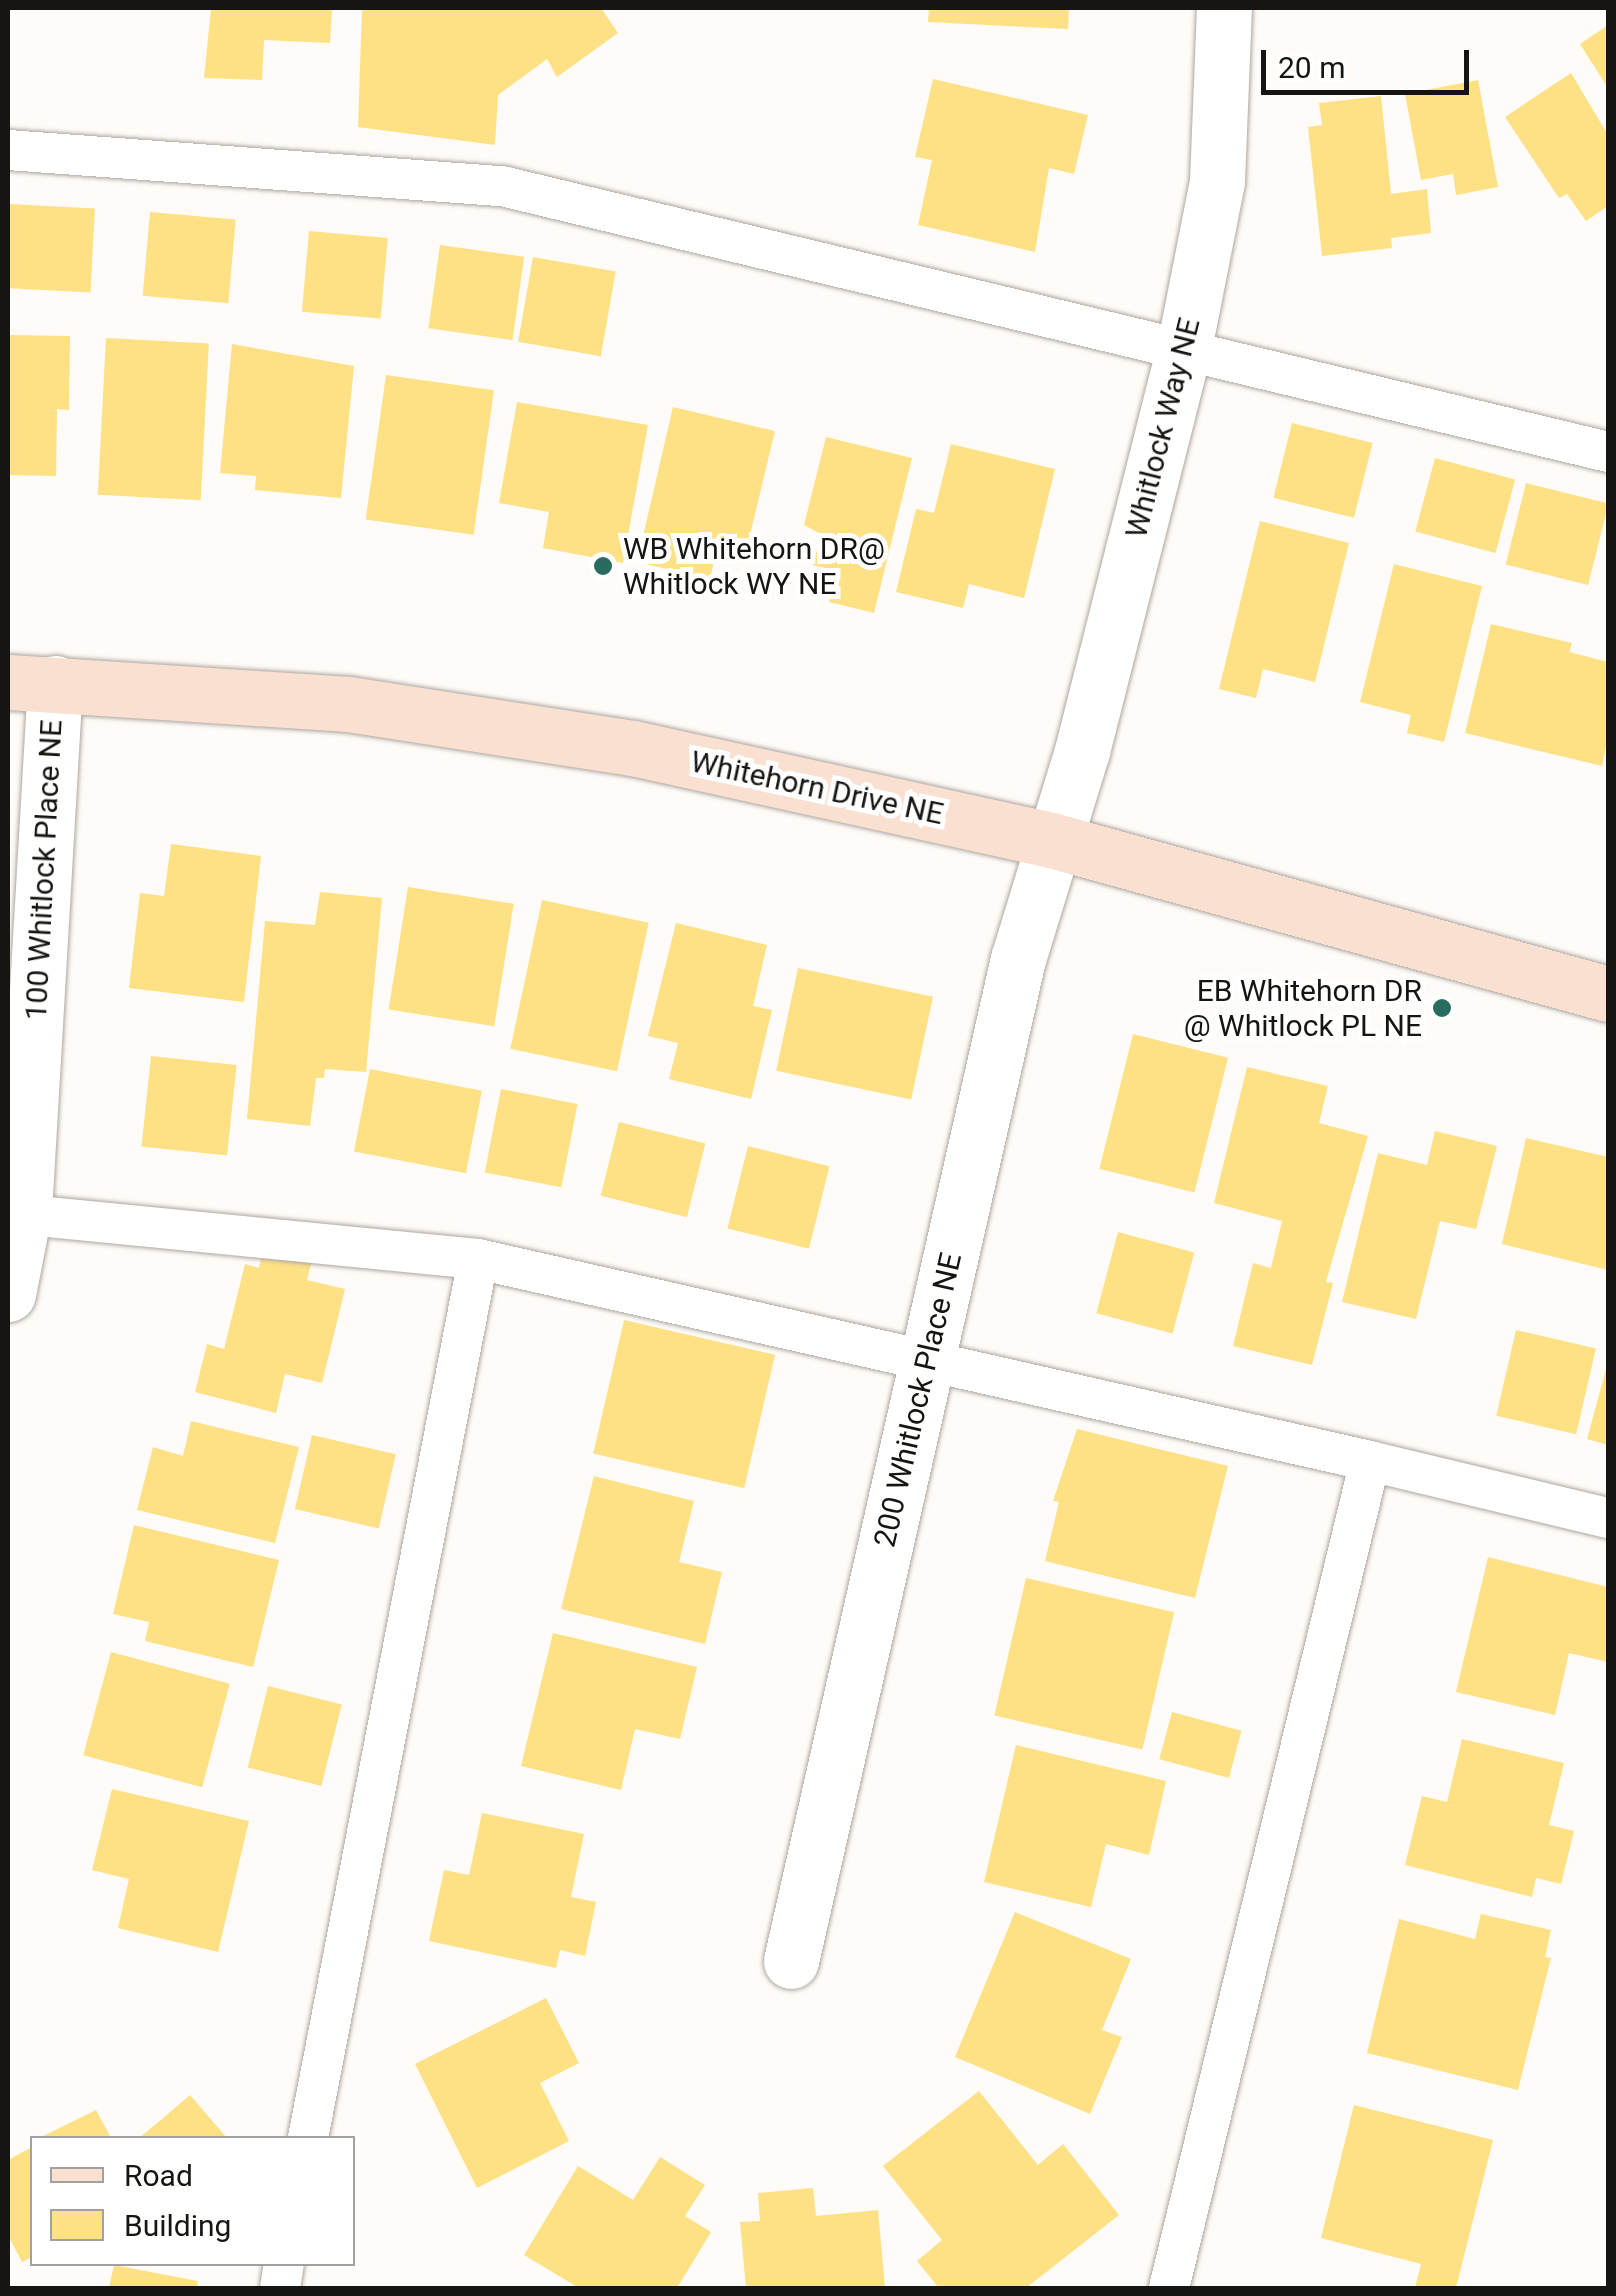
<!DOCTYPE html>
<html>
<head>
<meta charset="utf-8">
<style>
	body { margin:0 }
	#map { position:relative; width:1616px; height:2296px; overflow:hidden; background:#fefbf8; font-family:Roboto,sans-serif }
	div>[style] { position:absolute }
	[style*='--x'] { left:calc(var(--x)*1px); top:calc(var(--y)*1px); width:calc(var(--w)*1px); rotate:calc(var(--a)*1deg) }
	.building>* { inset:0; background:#fee185; transform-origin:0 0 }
	.roads { filter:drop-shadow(0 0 2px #aea7a0) drop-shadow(0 0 2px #aea7a0) }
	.lane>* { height:40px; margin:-20px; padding:0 20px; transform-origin:20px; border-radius:20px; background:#fff }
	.street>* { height:55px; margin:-27.5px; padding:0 27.5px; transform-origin:27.5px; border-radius:27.5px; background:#fff }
	.secondary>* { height:55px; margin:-27.5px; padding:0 27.5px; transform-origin:27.5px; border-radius:27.5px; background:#fae0d1 }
	.dots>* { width:28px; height:28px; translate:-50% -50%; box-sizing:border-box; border:5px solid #fff; border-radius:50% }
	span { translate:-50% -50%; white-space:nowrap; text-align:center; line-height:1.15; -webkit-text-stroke:10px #fff; paint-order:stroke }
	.street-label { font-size:30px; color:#171512 }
	.poi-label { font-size:30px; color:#171512 }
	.left { translate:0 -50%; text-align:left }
	.right { translate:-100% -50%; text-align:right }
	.frame { position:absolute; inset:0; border:10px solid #171512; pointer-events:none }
	.legend { position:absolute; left:30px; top:2136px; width:325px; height:130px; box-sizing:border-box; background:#fff; border:2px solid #a2a1a0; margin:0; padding:12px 18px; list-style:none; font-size:30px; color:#171512 }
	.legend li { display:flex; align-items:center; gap:20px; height:50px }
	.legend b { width:50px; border:2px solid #a2a1a0 }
	.scale { position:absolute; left:1261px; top:50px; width:208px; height:45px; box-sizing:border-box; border:5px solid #171512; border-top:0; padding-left:12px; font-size:30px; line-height:35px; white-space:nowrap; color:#171512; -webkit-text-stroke:8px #fff; paint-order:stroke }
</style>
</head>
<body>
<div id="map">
	<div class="building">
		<div style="clip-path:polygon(211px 8px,332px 8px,330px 43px,264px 40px,262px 80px,204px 78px)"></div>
		<div style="clip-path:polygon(362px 8px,601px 8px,618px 33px,557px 77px,547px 59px,498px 95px,495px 145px,358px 127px)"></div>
		<div style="clip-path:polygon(929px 8px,1069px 8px,1068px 29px,928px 22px)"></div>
		<div style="clip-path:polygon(1608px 25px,1608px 88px,1580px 44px)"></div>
		<div style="clip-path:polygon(1571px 73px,1608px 135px,1608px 206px,1586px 221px,1567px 194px,1559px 198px,1505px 117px)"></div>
		<div style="clip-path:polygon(933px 79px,1088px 115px,1074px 174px,1049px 168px,1035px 252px,918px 225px,932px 160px,915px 157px)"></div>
		<div style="clip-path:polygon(1478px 80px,1498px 187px,1456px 195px,1453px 174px,1421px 180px,1405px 94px)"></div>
		<div style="clip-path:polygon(1381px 96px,1391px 194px,1427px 189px,1431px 233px,1391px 238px,1392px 248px,1322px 256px,1308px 127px,1322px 125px,1319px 103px)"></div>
		<div style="left:9px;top:204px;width:86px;height:84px;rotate:3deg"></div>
		<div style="left:150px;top:212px;width:86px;height:84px;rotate:5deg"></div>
		<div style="left:309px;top:231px;width:79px;height:81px;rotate:5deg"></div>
		<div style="left:440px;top:245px;width:85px;height:84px;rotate:8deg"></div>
		<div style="left:533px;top:257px;width:84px;height:86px;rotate:10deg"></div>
		<div style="clip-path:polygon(8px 335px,70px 336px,69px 410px,57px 409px,56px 476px,8px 475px)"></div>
		<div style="left:106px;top:338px;width:103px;height:157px;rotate:3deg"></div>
		<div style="clip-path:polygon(232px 344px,354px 366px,341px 498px,255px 490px,256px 476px,220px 473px)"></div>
		<div style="left:386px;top:375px;width:109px;height:146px;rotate:8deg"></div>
		<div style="clip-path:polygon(517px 402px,648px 425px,623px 563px,543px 548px,549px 512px,499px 503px)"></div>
		<div style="clip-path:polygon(673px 407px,775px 431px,743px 564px,715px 557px,710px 579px,637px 562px)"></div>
		<div style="left:1292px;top:423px;width:83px;height:77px;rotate:14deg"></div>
		<div style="clip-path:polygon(826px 437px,912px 458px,874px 613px,829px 602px,837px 571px,813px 565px,821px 534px,804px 525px)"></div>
		<div style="clip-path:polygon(951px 444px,1055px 469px,1024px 598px,969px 584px,963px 608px,896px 592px,916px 509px,934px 513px)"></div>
		<div style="left:1435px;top:458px;width:83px;height:76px;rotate:15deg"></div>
		<div style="left:1526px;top:483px;width:85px;height:84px;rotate:14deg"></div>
		<div style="clip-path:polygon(1260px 521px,1349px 543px,1315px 682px,1263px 669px,1256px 698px,1219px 689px)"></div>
		<div style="clip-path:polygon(1394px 564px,1482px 586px,1444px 742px,1407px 733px,1411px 715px,1360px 702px)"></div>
		<div style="clip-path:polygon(1491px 624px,1572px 643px,1569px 652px,1608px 662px,1608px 737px,1602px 766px,1465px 733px)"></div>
		<div style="clip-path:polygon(171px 844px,261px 856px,244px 1002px,129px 988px,140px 893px,164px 896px)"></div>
		<div style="left:408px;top:887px;width:107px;height:124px;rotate:9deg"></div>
		<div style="clip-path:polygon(320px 892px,382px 898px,366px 1072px,325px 1069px,324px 1078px,316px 1078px,310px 1126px,247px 1119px,265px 921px,315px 925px)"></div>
		<div style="left:542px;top:900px;width:109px;height:152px;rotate:12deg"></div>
		<div style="clip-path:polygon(676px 923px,767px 945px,753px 1006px,772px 1010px,751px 1099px,669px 1079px,678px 1043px,648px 1036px)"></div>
		<div style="left:798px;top:968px;width:138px;height:105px;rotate:12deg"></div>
		<div style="left:1133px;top:1034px;width:98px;height:139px;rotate:14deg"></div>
		<div style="left:151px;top:1056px;width:86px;height:91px;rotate:6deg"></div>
		<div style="clip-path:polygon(1247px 1067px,1328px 1086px,1319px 1123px,1368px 1136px,1326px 1282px,1333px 1283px,1312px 1365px,1233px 1346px,1253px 1263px,1271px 1268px,1282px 1221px,1214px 1203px)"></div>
		<div style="left:370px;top:1069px;width:114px;height:84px;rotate:11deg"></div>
		<div style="left:501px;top:1089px;width:78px;height:85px;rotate:11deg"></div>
		<div style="left:619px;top:1122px;width:89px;height:76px;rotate:14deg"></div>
		<div style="clip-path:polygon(1435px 1131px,1497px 1146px,1476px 1229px,1440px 1221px,1416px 1319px,1342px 1302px,1378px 1153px,1427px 1165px)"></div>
		<div style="clip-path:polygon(1526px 1138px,1608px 1157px,1608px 1270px,1502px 1244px)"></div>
		<div style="left:748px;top:1146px;width:84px;height:85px;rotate:14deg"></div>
		<div style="left:1118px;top:1232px;width:79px;height:84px;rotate:15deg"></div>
		<div style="clip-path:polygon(264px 1247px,312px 1260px,307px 1280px,345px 1289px,322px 1383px,285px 1374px,276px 1413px,195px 1392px,207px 1344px,224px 1349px,245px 1264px,259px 1268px)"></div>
		<div style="left:624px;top:1320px;width:155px;height:137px;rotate:13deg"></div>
		<div style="left:1516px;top:1330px;width:82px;height:88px;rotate:13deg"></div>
		<div style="clip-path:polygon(1608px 1362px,1608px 1445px,1587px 1439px)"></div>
		<div style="clip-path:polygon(191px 1421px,299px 1447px,275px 1543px,137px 1510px,153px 1447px,183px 1456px)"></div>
		<div style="clip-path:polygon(1077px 1429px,1228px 1466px,1195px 1598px,1045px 1561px,1059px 1502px,1053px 1501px)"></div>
		<div style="left:312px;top:1435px;width:86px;height:76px;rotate:13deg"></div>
		<div style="clip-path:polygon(594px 1476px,694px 1501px,679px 1562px,722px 1572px,705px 1644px,561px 1609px)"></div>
		<div style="clip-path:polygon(134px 1525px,279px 1560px,253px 1667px,145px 1641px,149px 1622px,113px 1614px)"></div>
		<div style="clip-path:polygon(1488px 1557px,1608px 1587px,1608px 1662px,1569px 1653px,1555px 1715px,1456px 1692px)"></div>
		<div style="left:1026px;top:1578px;width:152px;height:141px;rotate:13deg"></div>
		<div style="clip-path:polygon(553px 1633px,697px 1667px,680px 1739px,635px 1729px,621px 1790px,521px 1766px)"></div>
		<div style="left:111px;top:1652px;width:123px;height:107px;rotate:15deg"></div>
		<div style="left:268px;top:1686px;width:76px;height:84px;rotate:14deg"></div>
		<div style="left:1172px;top:1712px;width:72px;height:49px;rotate:15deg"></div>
		<div style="clip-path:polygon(1462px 1739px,1564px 1763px,1549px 1825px,1574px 1831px,1561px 1884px,1536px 1878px,1532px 1897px,1405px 1865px,1422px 1796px,1447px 1802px)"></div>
		<div style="clip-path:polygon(1016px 1745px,1166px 1781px,1149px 1855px,1106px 1844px,1091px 1907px,984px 1882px)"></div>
		<div style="clip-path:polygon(112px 1789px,249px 1821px,218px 1952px,118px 1928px,129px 1879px,92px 1870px)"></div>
		<div style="clip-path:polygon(482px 1813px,584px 1834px,571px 1897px,596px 1902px,585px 1956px,560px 1950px,556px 1968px,429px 1941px,444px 1870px,469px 1875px)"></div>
		<div style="clip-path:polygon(1015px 1912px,1131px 1959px,1102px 2030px,1122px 2037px,1090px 2114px,955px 2057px)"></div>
		<div style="clip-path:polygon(1481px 1914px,1551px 1930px,1545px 1957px,1551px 1958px,1518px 2090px,1367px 2053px,1399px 1919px,1475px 1939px)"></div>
		<div style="clip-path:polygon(546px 1998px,579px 2063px,540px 2083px,569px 2141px,477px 2188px,415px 2064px)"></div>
		<div style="clip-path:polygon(979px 2091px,1038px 2165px,1063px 2144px,1119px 2215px,1026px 2288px,939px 2288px,917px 2261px,942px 2240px,883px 2166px)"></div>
		<div style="clip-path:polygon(190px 2095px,227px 2138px,139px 2138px,162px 2119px)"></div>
		<div style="clip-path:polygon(1354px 2105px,1493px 2140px,1456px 2288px,1415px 2288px,1421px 2264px,1321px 2238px)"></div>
		<div style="clip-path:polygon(96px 2110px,111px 2138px,39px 2138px)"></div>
		<div style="clip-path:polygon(32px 2147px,32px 2257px,22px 2262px,8px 2235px,8px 2160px)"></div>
		<div style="clip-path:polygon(660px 2157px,705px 2185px,685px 2216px,711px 2232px,677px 2288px,579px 2288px,524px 2255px,578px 2166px,633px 2200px)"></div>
		<div style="clip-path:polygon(813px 2188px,816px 2216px,878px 2210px,885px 2288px,746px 2288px,740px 2222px,760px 2221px,758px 2193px)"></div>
		<div style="clip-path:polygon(114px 2265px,198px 2281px,197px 2288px,109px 2288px)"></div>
	</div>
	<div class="roads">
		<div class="lane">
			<div style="--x:8;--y:150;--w:499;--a:4.2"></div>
			<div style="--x:506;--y:187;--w:1133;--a:13.52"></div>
			<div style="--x:8;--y:1213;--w:472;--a:5.6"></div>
			<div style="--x:478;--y:1259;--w:915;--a:12.76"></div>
			<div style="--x:1370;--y:1461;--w:851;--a:103.66"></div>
			<div style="--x:1370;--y:1461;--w:245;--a:13.5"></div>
			<div style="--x:308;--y:2138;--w:895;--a:-79.05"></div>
			<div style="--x:280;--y:2288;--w:24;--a:-81"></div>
		</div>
		<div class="street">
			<div style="--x:8;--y:1294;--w:84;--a:-79"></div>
			<div style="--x:24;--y:1212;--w:530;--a:-86.65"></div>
			<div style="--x:791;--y:1961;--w:1027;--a:-77.24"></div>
			<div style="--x:1018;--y:959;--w:218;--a:-72.9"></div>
			<div style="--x:1082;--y:751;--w:416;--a:-75.8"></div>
			<div style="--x:1184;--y:348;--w:170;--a:-78.8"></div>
			<div style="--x:1217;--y:181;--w:173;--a:-87.7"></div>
		</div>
		<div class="secondary">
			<div style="--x:8;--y:682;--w:341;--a:3.7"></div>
			<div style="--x:348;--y:704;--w:288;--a:8.8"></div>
			<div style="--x:633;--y:748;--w:428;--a:12.4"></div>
			<div style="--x:1051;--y:840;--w:578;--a:15.46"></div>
		</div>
	</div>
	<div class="dots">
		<div style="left:603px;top:566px;background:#276c5f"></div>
		<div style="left:1442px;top:1008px;background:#276c5f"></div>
	</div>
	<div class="street-label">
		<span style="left:1163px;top:428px;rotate:-76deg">Whitlock Way NE</span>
		<span style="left:817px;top:788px;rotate:12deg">Whitehorn Drive NE</span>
		<span style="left:44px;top:870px;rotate:-87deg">100 Whitlock Place NE</span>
		<span style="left:918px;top:1400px;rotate:-77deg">200 Whitlock Place NE</span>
	</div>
	<div class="poi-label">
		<span class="left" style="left:623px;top:566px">WB Whitehorn DR@<br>Whitlock WY NE</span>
		<span class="right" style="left:1422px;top:1008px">EB Whitehorn DR<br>@ Whitlock PL NE</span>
	</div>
	<div class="frame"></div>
	<ul class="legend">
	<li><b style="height:12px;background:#fae0d1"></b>Road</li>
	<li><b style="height:28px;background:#fee185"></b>Building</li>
	</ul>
	<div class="scale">20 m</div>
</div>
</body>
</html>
